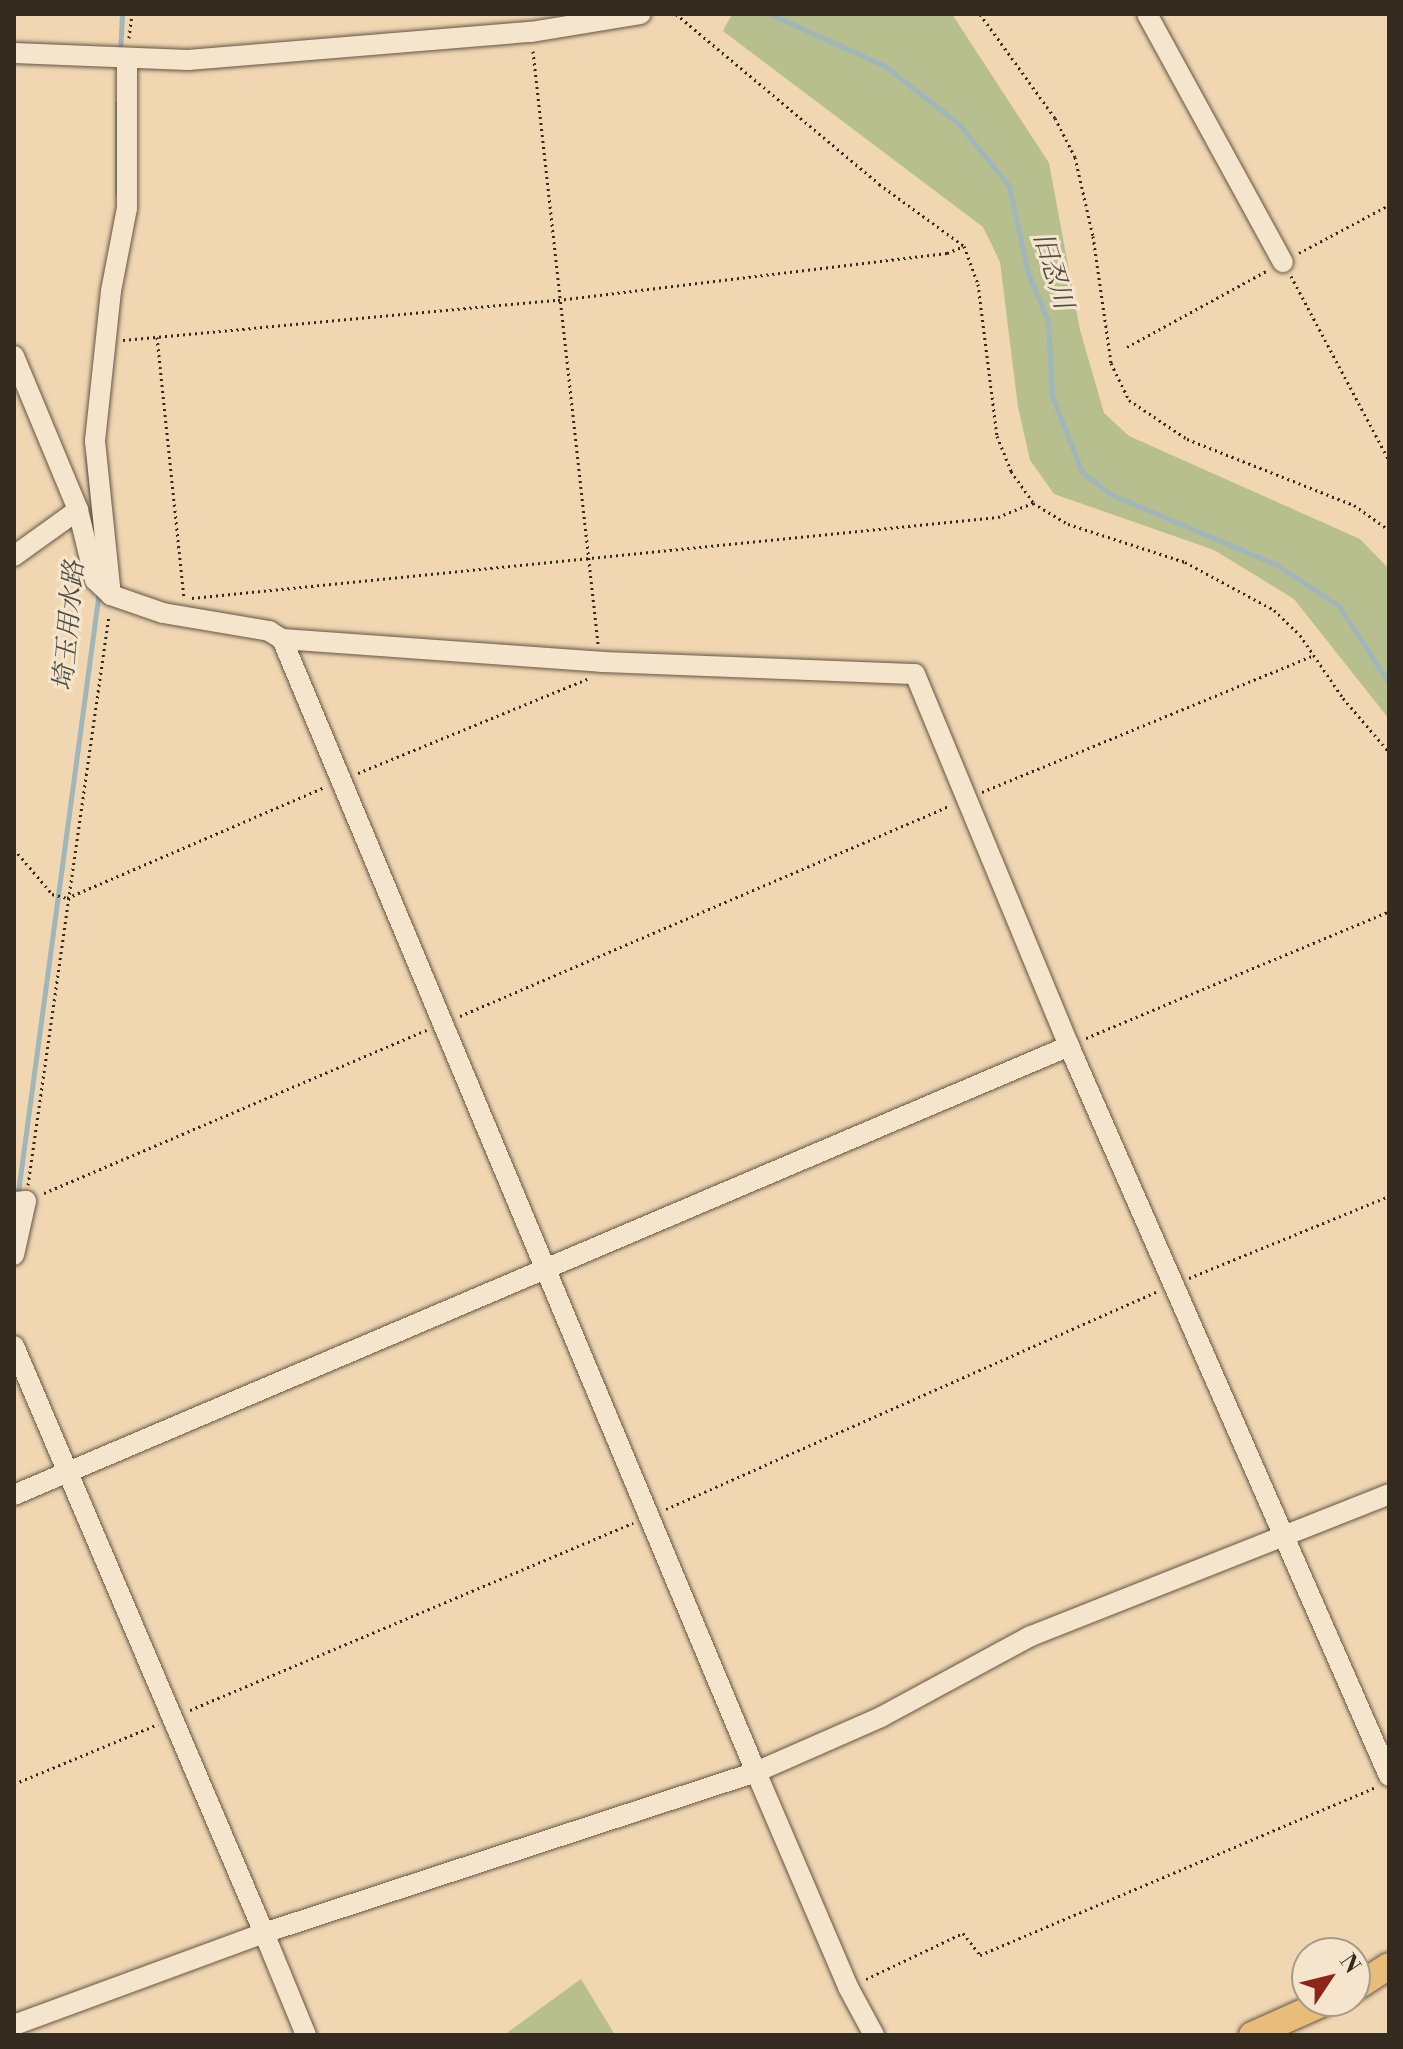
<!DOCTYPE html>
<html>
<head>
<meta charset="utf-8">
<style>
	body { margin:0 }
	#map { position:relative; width:1403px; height:2049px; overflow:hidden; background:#f0d7b2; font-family:"Libre Bodoni","Noto Serif JP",serif }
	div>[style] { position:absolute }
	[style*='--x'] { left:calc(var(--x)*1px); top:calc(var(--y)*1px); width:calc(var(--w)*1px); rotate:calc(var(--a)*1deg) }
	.green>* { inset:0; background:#b7bf8e }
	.stream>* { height:5px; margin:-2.5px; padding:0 2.5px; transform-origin:2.5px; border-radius:2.5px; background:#a0b6b8 }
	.path>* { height:3px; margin-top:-1.5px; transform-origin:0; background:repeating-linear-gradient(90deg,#352a1f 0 2px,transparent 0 6px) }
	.roads { filter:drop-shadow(0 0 2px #645544) drop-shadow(0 0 2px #645544) }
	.minor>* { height:20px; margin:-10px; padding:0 10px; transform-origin:10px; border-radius:10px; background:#f5e5cd }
	.major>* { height:26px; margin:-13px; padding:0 13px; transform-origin:13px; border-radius:13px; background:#e8bc79 }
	span { translate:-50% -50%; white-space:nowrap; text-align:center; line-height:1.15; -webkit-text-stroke:6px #f5e5cd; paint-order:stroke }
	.water-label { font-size:26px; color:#504d45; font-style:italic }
	.frame { position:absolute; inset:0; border:16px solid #352a1f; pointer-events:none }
	.north { position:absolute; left:1291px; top:1937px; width:80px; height:80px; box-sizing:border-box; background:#f5e5cd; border:2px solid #a89a87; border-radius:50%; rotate:55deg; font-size:22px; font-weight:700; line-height:32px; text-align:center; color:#352a1f }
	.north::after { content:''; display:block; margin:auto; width:28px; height:36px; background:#8f2418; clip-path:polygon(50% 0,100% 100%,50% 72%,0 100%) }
</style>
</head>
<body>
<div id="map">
	<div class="green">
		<div style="clip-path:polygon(732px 14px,952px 14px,1049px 163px,1080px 330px,1104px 413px,1129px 436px,1360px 539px,1389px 569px,1389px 719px,1294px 599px,1214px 550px,1054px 494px,1030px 460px,1018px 407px,1000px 262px,983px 227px,723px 31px)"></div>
		<div style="clip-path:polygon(581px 1979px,615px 2035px,504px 2035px)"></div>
	</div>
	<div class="stream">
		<div style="--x:770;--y:14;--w:126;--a:24.3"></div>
		<div style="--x:885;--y:66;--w:94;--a:38.1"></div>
		<div style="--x:959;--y:124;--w:80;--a:51.1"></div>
		<div style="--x:1009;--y:186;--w:89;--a:77.7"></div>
		<div style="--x:1028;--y:273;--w:52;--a:67.4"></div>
		<div style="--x:1048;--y:321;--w:75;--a:86.9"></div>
		<div style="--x:1052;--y:396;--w:82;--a:68.5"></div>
		<div style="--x:1082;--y:472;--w:36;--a:38"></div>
		<div style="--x:1110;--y:494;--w:181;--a:23"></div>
		<div style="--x:1277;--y:565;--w:74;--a:33.5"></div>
		<div style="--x:1339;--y:606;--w:92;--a:57"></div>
		<div style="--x:120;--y:53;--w:39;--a:-87"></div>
		<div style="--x:117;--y:193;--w:90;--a:-90"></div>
		<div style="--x:87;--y:456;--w:86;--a:84"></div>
		<div style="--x:18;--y:1192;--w:606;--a:-82.32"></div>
	</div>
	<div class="path">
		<div style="--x:676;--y:14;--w:265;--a:39.9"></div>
		<div style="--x:879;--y:184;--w:105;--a:36.1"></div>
		<div style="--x:964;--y:246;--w:40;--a:69.8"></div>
		<div style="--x:978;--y:284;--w:153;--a:82.9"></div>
		<div style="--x:997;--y:436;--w:38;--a:68"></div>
		<div style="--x:1011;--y:471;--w:39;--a:55"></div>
		<div style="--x:1033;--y:503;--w:41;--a:31"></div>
		<div style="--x:1068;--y:524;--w:123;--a:18"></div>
		<div style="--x:1185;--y:562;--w:101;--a:28.3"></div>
		<div style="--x:1274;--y:610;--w:36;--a:44"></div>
		<div style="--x:1300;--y:635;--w:76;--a:55.7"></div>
		<div style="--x:1343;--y:698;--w:71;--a:49.6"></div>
		<div style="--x:980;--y:14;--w:128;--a:54.2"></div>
		<div style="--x:1055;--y:118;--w:44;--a:62.9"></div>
		<div style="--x:1075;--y:157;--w:81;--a:77.2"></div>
		<div style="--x:1093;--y:236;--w:128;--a:81.9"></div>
		<div style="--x:1111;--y:363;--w:41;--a:64.1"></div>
		<div style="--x:1129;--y:400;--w:70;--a:33.9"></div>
		<div style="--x:1187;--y:439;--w:180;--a:21.6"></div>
		<div style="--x:1354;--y:505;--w:43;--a:35.5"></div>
		<div style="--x:129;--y:38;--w:24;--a:-83"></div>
		<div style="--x:533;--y:51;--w:597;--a:83.74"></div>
		<div style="--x:1299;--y:253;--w:102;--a:-28.1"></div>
		<div style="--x:1291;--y:276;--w:208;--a:62"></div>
		<div style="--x:157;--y:337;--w:263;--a:84.1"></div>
		<div style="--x:123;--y:340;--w:437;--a:-5.3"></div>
		<div style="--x:558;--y:300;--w:392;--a:-6.9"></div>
		<div style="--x:947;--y:253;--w:18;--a:-22"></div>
		<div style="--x:1127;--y:347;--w:161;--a:-28.6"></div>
		<div style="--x:192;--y:598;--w:810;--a:-5.74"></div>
		<div style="--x:998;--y:517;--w:38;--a:-22"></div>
		<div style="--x:358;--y:773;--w:248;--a:-22.3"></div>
		<div style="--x:982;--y:792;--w:359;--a:-22.4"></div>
		<div style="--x:14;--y:849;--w:59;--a:49.8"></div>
		<div style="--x:52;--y:894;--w:16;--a:15"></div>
		<div style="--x:67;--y:898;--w:281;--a:-23.3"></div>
		<div style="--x:460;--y:1016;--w:532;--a:-23.24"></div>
		<div style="--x:1086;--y:1038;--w:329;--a:-22.7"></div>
		<div style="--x:28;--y:1185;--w:576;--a:-81.91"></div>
		<div style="--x:44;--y:1193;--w:416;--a:-23.1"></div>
		<div style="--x:1189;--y:1278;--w:216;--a:-22.3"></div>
		<div style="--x:666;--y:1509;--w:536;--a:-23.89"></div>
		<div style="--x:190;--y:1710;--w:481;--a:-22.9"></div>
		<div style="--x:14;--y:1784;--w:156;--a:-22.6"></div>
		<div style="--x:866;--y:1979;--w:107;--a:-25.4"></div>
		<div style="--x:963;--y:1933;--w:28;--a:52"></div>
		<div style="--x:980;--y:1955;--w:428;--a:-23"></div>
	</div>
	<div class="roads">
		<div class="minor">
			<div style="--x:1147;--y:14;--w:283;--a:61.3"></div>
			<div style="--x:14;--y:53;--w:174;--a:2.3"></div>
			<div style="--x:188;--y:60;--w:344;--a:-4.7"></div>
			<div style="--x:531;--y:32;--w:111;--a:-9.3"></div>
			<div style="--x:127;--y:58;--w:150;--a:90"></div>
			<div style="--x:127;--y:208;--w:85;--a:100.9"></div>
			<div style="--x:111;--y:291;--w:151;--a:96.1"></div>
			<div style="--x:95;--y:441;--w:155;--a:84.1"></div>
			<div style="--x:111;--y:595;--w:55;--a:19.1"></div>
			<div style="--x:163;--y:613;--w:108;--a:9.6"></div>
			<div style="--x:269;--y:631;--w:15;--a:32"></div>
			<div style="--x:282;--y:639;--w:320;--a:4.1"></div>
			<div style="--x:601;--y:662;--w:314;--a:2.2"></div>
			<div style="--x:915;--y:674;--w:403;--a:67.5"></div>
			<div style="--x:14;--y:356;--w:167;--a:67.4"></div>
			<div style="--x:78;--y:510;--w:72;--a:76.3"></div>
			<div style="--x:95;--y:580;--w:22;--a:43"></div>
			<div style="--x:14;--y:556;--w:79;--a:-35.7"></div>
			<div style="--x:282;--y:639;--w:1228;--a:67.3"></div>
			<div style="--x:756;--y:1772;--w:234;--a:66.8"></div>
			<div style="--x:848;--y:1987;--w:55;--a:61.6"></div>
			<div style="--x:14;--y:1202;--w:12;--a:-5"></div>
			<div style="--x:26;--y:1201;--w:55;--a:102.5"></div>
			<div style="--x:14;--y:1346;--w:638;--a:66.93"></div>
			<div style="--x:264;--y:1933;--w:518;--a:-18.12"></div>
			<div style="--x:756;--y:1772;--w:137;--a:-23.7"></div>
			<div style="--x:881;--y:1717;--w:170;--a:-28.4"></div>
			<div style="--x:1031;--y:1636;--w:385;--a:-21.6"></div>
			<div style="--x:14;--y:1495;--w:1147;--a:-23.05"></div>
			<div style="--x:1069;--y:1046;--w:797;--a:66.33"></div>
			<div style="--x:14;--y:2025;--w:266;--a:-20.2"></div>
			<div style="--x:264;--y:1933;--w:110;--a:67.6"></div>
		</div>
		<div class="major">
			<div style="--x:1355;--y:1988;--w:40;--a:-32.9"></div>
			<div style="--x:1252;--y:2035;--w:83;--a:-24.1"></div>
		</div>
	</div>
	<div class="water-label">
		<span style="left:1052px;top:271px;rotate:73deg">旧忍川</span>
		<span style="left:70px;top:626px;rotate:-85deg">埼玉用水路</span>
	</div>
	<div class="frame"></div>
	<div class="north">N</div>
</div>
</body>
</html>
